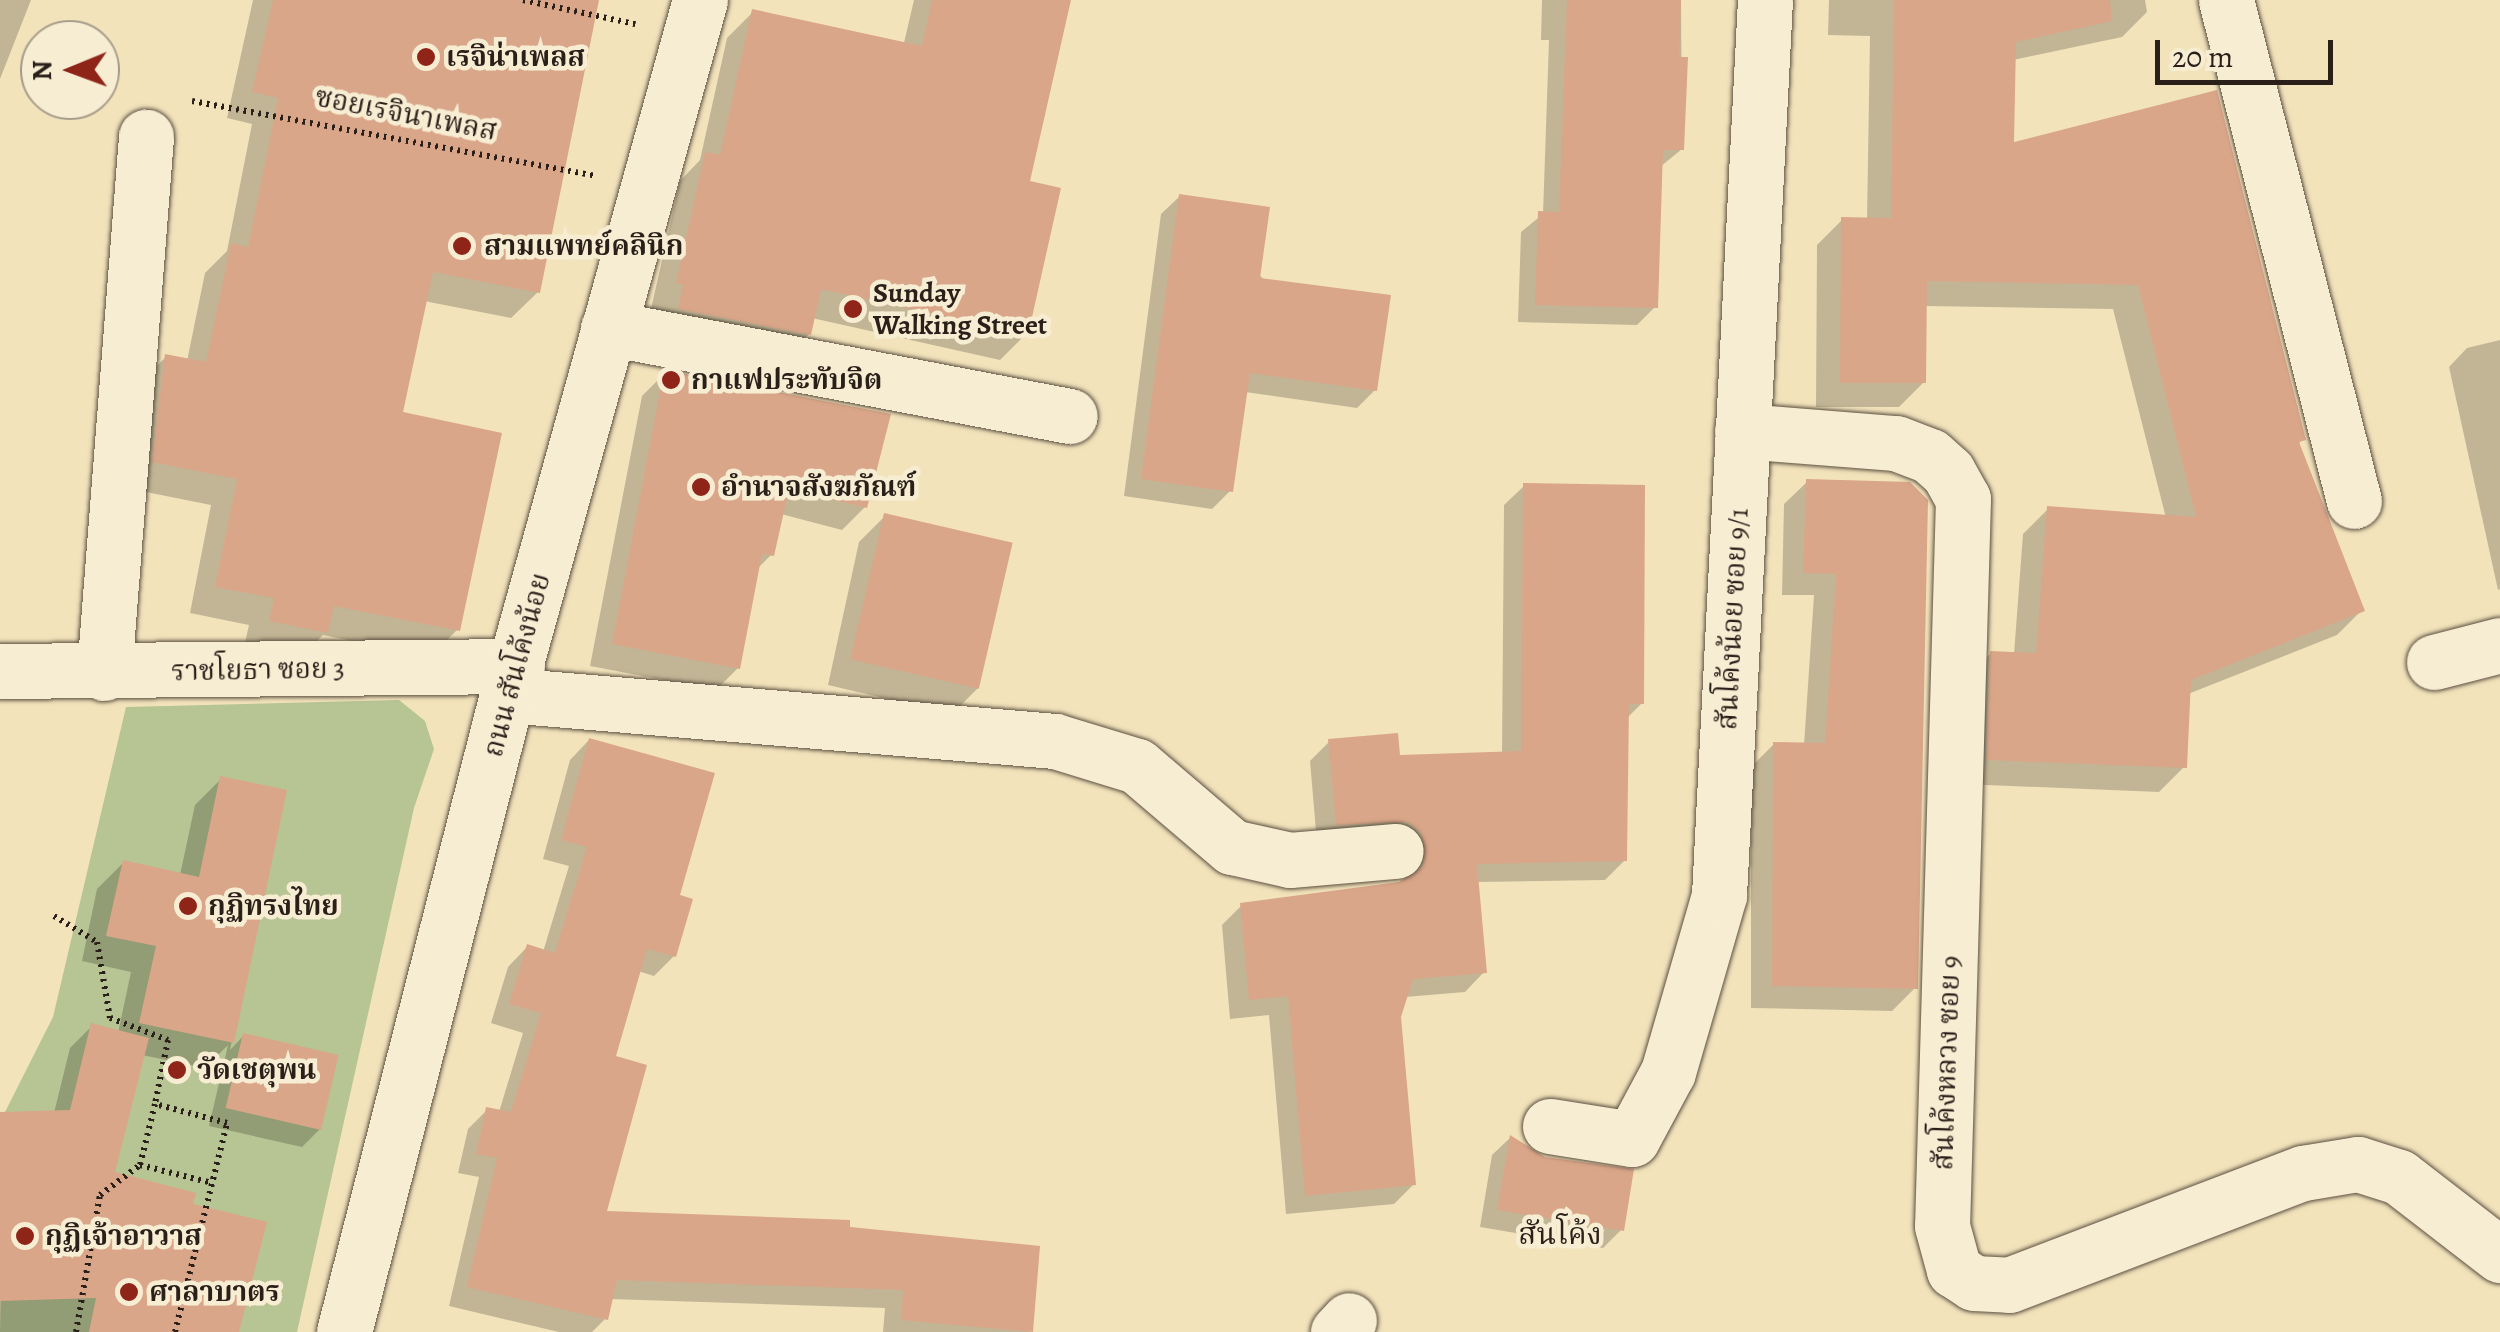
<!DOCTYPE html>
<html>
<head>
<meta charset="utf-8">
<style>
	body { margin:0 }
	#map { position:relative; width:2500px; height:1332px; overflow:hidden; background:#f2e3bb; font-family:Alegreya,"Noto Serif Thai",serif }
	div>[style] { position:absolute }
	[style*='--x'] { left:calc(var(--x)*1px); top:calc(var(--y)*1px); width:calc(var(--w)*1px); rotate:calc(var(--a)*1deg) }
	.green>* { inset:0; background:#b7c493 }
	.shadow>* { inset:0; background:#0003 }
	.building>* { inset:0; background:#daa689; transform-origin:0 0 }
	.path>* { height:6px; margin-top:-3px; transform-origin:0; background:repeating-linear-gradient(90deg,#2a1f19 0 2.5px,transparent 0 7.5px) }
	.roads { filter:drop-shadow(0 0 2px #5c5042) drop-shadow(0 0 2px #5c5042) }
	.minor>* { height:55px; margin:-27.5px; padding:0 27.5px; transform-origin:27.5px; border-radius:27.5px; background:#f7edd3 }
	.dots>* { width:28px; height:28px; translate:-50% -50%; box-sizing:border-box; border:5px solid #f7edd3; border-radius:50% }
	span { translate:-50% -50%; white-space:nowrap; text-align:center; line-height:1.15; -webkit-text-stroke:9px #f7edd3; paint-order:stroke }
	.poi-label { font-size:28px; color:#2a1f19; font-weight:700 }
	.left { translate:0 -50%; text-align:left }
	.street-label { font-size:28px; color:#2a1f19 }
	.neighbourhood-label { font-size:30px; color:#2a1f19 }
	.north { position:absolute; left:20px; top:20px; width:100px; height:100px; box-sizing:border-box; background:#f7edd3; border:2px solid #a59b89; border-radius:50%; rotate:269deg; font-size:28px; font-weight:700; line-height:40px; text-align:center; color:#2a1f19 }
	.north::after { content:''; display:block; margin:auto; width:35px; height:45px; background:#8f2418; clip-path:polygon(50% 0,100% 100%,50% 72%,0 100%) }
	.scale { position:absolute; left:2155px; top:40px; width:178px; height:45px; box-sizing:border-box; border:5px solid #2a1f19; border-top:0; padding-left:12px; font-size:30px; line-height:35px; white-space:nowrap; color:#2a1f19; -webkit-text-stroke:8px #f7edd3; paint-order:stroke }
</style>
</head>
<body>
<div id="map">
	<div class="green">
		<div style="clip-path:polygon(399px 700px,425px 721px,434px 749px,414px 808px,297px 1332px,0 1332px,5px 1112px,53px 1017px,126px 707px)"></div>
	</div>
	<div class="shadow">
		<div style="clip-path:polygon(0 0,31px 0,0 79px)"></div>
		<div style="clip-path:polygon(253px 0,597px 0,538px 292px,511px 318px,424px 301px,400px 414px,457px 630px,430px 657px,323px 635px,299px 658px,244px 647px,249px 625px,190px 613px,211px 505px,126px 488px,139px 383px,166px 357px,187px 361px,205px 273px,227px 251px,252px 124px,227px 118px)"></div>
		<div style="clip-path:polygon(914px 0,1069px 0,1027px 183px,1026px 334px,1000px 360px,812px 318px,809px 334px,783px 360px,651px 309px,680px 181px,700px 160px,727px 38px,753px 12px,874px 171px)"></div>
		<div style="clip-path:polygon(1542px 0,1681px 0,1682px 149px,1660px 167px,1655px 307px,1637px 325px,1518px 322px,1521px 232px,1543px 214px,1549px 40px,1541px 40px)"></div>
		<div style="clip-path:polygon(1829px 0,2145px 0,2147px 12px,2122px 37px,2013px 60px,2012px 145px,2303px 439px,2297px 445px,2362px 610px,2337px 635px,2188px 694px,2184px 767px,2159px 792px,1963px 784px,1966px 678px,1991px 653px,2014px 654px,2023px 534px,2048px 509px,2166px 518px,2113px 309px,1924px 306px,1924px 382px,1899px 407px,1816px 407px,1817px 245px,1842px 220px,1867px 220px,1870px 36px,1828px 35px)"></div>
		<div style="clip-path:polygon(1180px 196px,1375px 390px,1357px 408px,1245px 392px,1230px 491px,1212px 509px,1124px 496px,1161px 214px)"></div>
		<div style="clip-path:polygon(2500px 340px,2500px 589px,2498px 590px,2449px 367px,2467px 348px)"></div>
		<div style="clip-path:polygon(665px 373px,865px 507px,842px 530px,781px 514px,771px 555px,756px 570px,738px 668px,716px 690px,590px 666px,642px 396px)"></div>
		<div style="clip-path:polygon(1807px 482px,1909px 484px,1915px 988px,1892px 1011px,1751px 1008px,1751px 767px,1774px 744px,1804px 745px,1814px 595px,1782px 595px,1784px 504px)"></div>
		<div style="clip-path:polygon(1524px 486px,1642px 703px,1627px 718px,1625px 860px,1605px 880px,1477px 882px,1484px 972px,1465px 992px,1405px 997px,1398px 1017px,1414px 1184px,1394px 1204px,1286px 1214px,1269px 1015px,1230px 1019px,1222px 925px,1241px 906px,1320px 899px,1404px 881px,1409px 870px,1317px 843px,1310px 761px,1329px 742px,1398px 758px,1502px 754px,1504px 505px)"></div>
		<div style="clip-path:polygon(885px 516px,978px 688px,952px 714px,828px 685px,859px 542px)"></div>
		<div style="clip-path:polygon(589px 740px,677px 897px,674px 956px,654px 976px,638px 971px,613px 1058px,604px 1213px,847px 1230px,1031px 1332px,883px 1332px,885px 1308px,610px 1299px,605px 1319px,592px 1332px,559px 1332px,449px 1306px,479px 1177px,458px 1173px,468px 1129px,487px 1110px,499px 1112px,523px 1033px,491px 1023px,508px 967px,527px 947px,543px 952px,569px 866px,543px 859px,570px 760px)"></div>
		<div style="clip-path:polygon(221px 779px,284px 792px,230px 1050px,244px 1035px,320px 1129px,302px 1147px,209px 1126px,228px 1045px,205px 1068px,142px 1055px,112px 1174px,190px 1206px,238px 1332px,0 1332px,0 1114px,54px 1113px,70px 1048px,92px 1026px,118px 1033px,131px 972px,82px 961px,97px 889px,123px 863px,180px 875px,195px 805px)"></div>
		<div style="clip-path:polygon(1510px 1138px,1621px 1230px,1603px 1248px,1480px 1227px,1492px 1155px)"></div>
	</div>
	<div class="building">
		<div style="clip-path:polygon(273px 0,599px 0,540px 293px,433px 272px,403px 412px,502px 433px,460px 631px,334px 606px,328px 633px,269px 621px,274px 598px,215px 587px,237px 479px,152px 462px,165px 354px,206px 362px,231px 243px,248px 247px,278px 98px,252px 92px)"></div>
		<div style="clip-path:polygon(932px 0,1071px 0,1030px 181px,1061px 188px,1028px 335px,821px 289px,811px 335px,678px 309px,683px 285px,676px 283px,705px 152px,720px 155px,752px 9px,922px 46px)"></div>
		<div style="clip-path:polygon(1567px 0,1681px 0,1679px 57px,1688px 57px,1684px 150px,1663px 150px,1658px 308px,1535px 305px,1538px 211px,1559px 212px)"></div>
		<div style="clip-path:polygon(1894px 0,2110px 0,2112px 21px,2016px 42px,2014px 142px,2217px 90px,2306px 440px,2299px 442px,2365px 611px,2191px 680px,2187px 768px,1987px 760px,1990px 651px,2036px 653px,2047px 506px,2196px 517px,2138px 285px,1927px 281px,1926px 383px,1840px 383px,1841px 217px,1891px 218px)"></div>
		<div style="clip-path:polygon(1179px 194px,1270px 207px,1260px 278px,1391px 295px,1377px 391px,1250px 373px,1233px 492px,1141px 479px)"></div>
		<div style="clip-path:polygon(664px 370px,891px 414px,867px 508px,789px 489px,774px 556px,762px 554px,740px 669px,612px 644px)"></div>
		<div style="clip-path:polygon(1806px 479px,1910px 482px,1928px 500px,1918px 989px,1772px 986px,1773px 742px,1825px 743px,1836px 574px,1803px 573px)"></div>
		<div style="clip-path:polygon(1523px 483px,1645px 485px,1644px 704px,1629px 704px,1627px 861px,1477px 864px,1487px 973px,1413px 979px,1401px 1017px,1416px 1185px,1305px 1196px,1288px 996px,1249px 1000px,1240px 903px,1399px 882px,1424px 865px,1422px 834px,1408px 822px,1336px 825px,1328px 739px,1398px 733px,1400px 755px,1521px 751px)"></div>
		<div style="left:884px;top:513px;width:132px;height:150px;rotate:13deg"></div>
		<div style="clip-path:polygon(589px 738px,715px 773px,680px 895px,693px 899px,676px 957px,647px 949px,616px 1056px,647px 1065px,607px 1211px,850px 1220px,850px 1227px,1040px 1246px,1033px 1332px,901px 1320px,903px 1290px,617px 1280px,608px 1320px,467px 1287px,497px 1158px,476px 1154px,486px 1107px,511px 1112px,541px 1013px,509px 1004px,527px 944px,555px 953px,587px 847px,561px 840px)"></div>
		<div style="clip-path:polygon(220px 776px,287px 790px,234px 1043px,139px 1023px,156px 946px,106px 936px,123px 860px,199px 877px)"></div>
		<div style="clip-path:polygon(91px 1023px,149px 1038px,115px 1172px,196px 1193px,193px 1204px,267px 1222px,239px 1332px,89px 1332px,96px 1298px,0 1301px,0 1112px,70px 1110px)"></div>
		<div style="left:243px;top:1033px;width:98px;height:77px;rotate:13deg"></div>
		<div style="clip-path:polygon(1510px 1135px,1545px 1157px,1634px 1169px,1624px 1231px,1497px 1210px)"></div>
	</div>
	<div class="path">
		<div style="--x:523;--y:0;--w:115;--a:12.1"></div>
		<div style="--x:192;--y:101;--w:408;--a:10.5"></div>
		<div style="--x:54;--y:916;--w:50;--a:31.2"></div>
		<div style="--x:97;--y:942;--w:77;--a:80.3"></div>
		<div style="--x:110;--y:1018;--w:62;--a:20.8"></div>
		<div style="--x:168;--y:1040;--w:65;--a:101.5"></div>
		<div style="--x:76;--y:1332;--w:139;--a:-80.1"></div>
		<div style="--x:100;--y:1195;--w:50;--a:-36.9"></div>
		<div style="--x:175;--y:1332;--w:215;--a:-76"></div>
		<div style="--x:227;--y:1123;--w:74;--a:-165.2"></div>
		<div style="--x:155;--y:1104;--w:63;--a:103.8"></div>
		<div style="--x:140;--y:1165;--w:74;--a:14"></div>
	</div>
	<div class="roads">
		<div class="minor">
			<div style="--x:2226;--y:0;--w:517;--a:75.67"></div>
			<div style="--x:608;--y:328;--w:470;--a:10.8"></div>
			<div style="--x:1742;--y:431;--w:154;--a:4.5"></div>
			<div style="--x:1896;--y:443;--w:36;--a:21"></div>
			<div style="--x:1930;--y:456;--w:24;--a:42"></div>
			<div style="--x:1948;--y:472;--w:31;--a:61"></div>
			<div style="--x:1963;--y:499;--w:727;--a:91.65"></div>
			<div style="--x:1942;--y:1226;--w:46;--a:74.7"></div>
			<div style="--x:1954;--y:1270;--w:24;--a:33"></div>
			<div style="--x:1974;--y:1283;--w:35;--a:3"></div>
			<div style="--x:2009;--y:1285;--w:315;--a:-20.9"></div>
			<div style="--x:2303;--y:1173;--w:56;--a:-9.3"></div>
			<div style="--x:2358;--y:1164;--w:43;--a:17.6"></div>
			<div style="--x:2399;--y:1177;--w:128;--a:37.7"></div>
			<div style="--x:2434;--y:662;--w:68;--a:-14.4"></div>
			<div style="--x:0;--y:671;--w:517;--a:-0.55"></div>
			<div style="--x:104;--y:673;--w:538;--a:-85.52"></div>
			<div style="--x:507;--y:695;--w:550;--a:4.8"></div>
			<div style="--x:1055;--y:741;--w:86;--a:17"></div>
			<div style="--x:1137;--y:766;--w:125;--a:40.5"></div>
			<div style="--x:1232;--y:847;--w:59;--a:12.6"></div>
			<div style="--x:1290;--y:860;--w:106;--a:-4.9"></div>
			<div style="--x:1550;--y:1126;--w:83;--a:9"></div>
			<div style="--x:1632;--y:1139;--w:76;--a:-61.8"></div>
			<div style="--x:1668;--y:1072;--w:184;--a:-73.9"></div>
			<div style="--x:1719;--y:895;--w:896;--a:-87.06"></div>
			<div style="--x:344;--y:1332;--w:658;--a:-75.65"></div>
			<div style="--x:507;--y:695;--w:721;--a:-74.48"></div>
			<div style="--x:1338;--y:1332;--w:16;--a:-47"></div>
		</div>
	</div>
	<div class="dots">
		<div style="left:426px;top:57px;background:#8f2418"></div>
		<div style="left:462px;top:246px;background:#8f2418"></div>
		<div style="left:853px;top:309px;background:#8f2418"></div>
		<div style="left:671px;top:380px;background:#8f2418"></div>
		<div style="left:701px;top:487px;background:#8f2418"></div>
		<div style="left:188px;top:906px;background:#8f2418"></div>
		<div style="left:177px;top:1070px;background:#8f2418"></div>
		<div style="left:25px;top:1236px;background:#8f2418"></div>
		<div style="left:129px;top:1292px;background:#8f2418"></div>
	</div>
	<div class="poi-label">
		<span class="left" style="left:446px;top:57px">เรจิน่าเพลส</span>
		<span class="left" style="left:484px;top:246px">สามแพทย์คลินิก</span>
		<span class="left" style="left:873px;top:309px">Sunday<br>Walking Street</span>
		<span class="left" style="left:691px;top:380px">กาแฟประทับจิต</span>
		<span class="left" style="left:721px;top:487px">อำนาจสังฆภัณฑ์</span>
		<span class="left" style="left:208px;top:906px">กุฏิทรงไทย</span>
		<span class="left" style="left:197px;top:1070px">วัดเชตุพน</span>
		<span class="left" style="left:45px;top:1236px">กุฏิเจ้าอาวาส</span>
		<span class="left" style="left:149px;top:1292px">ศาลาบาตร</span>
	</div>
	<div class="street-label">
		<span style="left:406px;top:114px;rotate:11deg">ซอยเรจินาเพลส</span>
		<span style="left:1733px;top:619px;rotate:-87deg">สันโค้งน้อย ซอย 9/1</span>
		<span style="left:517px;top:665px;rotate:-75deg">ถนน สันโค้งน้อย</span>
		<span style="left:258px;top:670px;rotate:-1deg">ราชโยธา ซอย 3</span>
		<span style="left:1947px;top:1063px;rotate:-88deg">สันโค้งหลวง ซอย 9</span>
	</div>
	<div class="neighbourhood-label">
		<span style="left:1560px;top:1234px">สันโค้ง</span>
	</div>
	<div class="north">N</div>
	<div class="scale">20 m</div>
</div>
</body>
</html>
